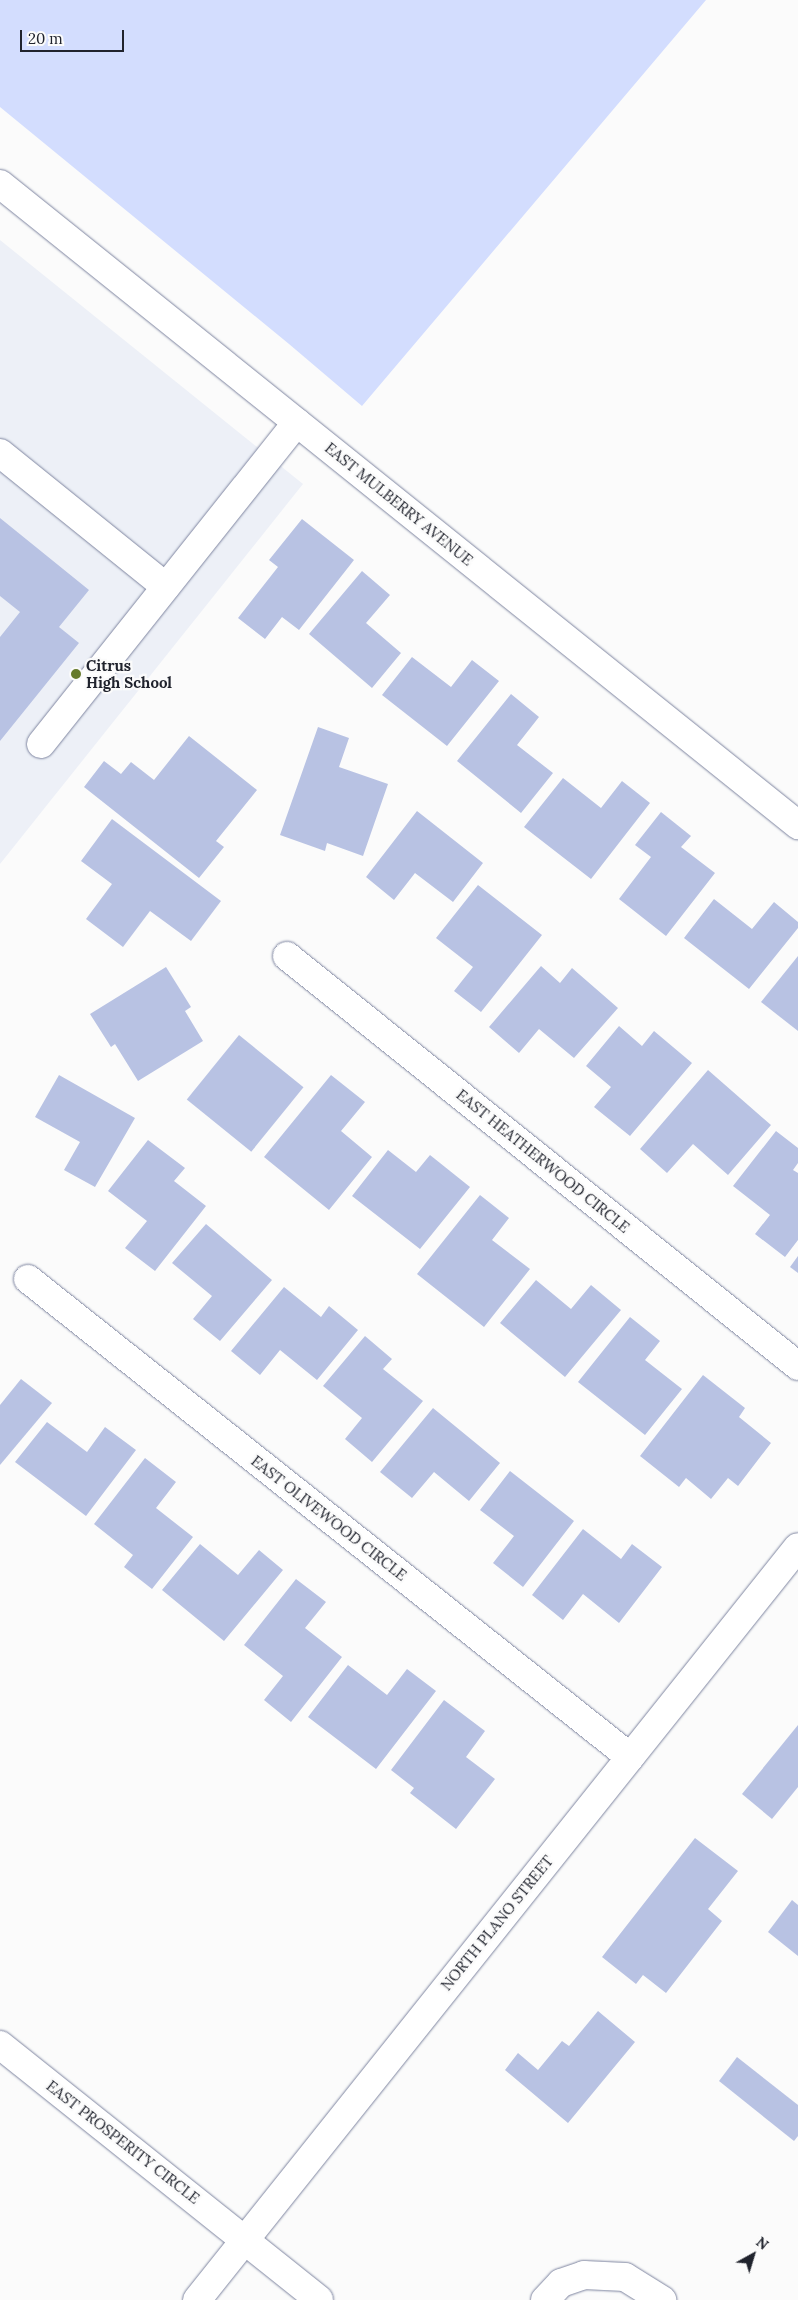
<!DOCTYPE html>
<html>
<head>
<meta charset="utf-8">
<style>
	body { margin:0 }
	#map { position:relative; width:798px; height:2300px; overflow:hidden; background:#fbfbfb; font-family:Lora,serif }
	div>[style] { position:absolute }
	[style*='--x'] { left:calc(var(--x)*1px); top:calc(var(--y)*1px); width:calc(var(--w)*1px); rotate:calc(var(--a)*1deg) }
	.built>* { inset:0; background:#edf0f7 }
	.green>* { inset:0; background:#d3ddfe }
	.building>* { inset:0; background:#b8c2e3; transform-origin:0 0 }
	.roads { filter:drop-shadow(0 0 1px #7e85a0) drop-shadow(0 0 1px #7e85a0) }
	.minor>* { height:28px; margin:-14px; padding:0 14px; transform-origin:14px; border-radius:14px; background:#fff }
	.dots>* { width:14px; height:14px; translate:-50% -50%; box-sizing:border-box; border:2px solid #fbfbfb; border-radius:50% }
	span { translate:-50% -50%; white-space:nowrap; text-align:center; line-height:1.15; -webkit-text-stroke:4.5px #fbfbfb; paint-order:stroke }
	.street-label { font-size:15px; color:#20232d }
	.poi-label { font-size:15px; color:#20232d; font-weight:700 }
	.left { translate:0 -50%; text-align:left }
	.north { position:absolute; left:728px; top:2230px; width:50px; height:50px; -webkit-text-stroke:4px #fbfbfb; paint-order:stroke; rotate:39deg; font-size:14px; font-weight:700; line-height:20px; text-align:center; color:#20232d }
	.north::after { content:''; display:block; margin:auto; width:18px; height:22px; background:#20232d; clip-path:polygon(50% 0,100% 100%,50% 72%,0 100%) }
	.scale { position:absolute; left:20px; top:30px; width:104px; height:22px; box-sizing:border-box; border:2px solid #20232d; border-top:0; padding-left:6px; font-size:15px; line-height:18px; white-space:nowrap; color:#20232d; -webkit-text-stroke:4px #fbfbfb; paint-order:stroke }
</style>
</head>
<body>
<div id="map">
	<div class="built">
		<div style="clip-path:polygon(0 240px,303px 484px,0 864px)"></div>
	</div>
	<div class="green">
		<div style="clip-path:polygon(0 0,706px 0,362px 406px,289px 344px,0 107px)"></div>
	</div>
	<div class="building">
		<div style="clip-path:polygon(0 518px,89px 590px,59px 627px,79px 643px,0 741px,0 637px,20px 612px,0 596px)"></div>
		<div style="clip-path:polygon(302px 519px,354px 560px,299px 630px,282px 617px,265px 639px,238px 618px,278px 567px,269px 560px)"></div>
		<div style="clip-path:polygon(362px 571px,390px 595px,366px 623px,401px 653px,372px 688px,309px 634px)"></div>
		<div style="clip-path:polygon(412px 657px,451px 687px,472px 660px,499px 681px,447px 746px,382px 695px)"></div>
		<div style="clip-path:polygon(511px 694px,539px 717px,517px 745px,553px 773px,521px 813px,457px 761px)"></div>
		<div style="clip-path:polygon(318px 727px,349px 738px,339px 767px,388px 784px,363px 856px,327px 843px,325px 851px,280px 835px)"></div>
		<div style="clip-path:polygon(189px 736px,257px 790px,216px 841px,224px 847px,199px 878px,84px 787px,104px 761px,121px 774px,131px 762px,154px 780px)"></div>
		<div style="clip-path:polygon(563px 778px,601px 808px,622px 781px,650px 803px,591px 879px,524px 827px)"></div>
		<div style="clip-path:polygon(417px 811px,483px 863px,453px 902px,415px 873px,394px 900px,366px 877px)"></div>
		<div style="clip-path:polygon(661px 812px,691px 836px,681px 847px,715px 873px,666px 936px,619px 899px,651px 857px,635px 845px)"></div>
		<div style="clip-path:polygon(112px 819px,221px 901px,191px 941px,150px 911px,123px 947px,86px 919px,112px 884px,81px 861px)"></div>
		<div style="clip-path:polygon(478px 885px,542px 935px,481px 1012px,454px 991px,473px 967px,436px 938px)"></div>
		<div style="clip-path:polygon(714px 899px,752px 929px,774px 902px,798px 922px,798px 928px,749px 989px,684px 938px)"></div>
		<div style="clip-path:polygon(798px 956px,798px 1031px,761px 1002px)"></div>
		<div style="clip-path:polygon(541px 966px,560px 983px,572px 968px,618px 1008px,574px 1058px,539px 1029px,519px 1053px,489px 1027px)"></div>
		<div style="clip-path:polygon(166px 967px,191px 1007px,185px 1011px,203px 1041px,138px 1081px,115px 1044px,111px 1047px,90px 1014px)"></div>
		<div style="clip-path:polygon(619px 1026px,642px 1046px,654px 1031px,692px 1063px,630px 1136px,594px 1107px,611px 1087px,586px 1066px)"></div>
		<div style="left:239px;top:1035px;width:83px;height:83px;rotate:39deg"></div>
		<div style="clip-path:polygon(708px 1070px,771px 1125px,728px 1175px,693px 1144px,667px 1173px,640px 1149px)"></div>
		<div style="clip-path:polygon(59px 1075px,135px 1118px,95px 1187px,64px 1170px,80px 1142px,35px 1117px)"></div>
		<div style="clip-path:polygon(331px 1075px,365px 1102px,341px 1131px,372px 1157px,329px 1210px,264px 1157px)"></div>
		<div style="clip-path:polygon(776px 1131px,798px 1148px,798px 1163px,793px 1170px,798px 1173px,798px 1240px,785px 1257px,755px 1234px,770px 1215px,733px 1186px)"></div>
		<div style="clip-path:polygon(148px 1140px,185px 1168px,174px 1181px,206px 1206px,155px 1271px,125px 1248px,147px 1221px,108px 1191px)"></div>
		<div style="clip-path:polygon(388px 1150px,416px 1172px,430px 1155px,470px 1187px,420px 1249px,352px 1196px)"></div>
		<div style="clip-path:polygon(480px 1195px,509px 1218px,492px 1240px,530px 1269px,484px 1327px,417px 1274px)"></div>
		<div style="clip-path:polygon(206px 1224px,272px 1280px,220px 1341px,193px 1319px,212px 1296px,172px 1263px)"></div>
		<div style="clip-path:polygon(798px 1256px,798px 1273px,790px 1267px)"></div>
		<div style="clip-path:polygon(536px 1280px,571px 1309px,591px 1285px,621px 1310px,565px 1377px,500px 1323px)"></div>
		<div style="clip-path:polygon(284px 1287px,321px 1317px,329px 1306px,358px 1330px,317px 1380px,280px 1350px,260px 1375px,231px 1351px)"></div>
		<div style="clip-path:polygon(630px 1317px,660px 1341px,645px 1360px,682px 1389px,645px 1435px,578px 1382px)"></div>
		<div style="clip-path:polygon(365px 1336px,392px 1359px,383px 1369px,423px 1401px,372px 1462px,345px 1439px,362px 1418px,323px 1386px)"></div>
		<div style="clip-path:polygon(703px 1375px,745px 1408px,739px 1417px,771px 1443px,738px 1486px,728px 1478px,711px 1499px,686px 1478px,679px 1487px,640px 1456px)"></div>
		<div style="clip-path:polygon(21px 1379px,52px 1403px,0 1465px,0 1405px)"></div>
		<div style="clip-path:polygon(433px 1408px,500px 1463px,469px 1501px,434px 1472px,412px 1498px,380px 1472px)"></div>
		<div style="clip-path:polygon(47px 1422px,87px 1452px,105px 1427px,136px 1450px,86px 1516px,15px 1462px)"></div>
		<div style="clip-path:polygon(145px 1458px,176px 1482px,156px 1508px,193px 1537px,152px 1589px,124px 1567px,133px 1555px,94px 1524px)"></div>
		<div style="clip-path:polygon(510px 1471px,574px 1521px,523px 1587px,493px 1563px,514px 1536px,480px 1510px)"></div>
		<div style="clip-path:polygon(583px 1529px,621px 1559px,632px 1544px,662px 1567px,619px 1623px,583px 1594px,563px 1620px,532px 1595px)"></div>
		<div style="clip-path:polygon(200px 1544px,238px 1575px,259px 1550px,283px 1570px,224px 1641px,162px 1590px)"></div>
		<div style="clip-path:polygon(296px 1579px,326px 1602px,305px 1628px,342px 1657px,291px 1722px,264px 1700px,283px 1676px,244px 1645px)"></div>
		<div style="clip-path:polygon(348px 1665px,387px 1695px,407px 1669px,436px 1691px,376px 1769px,308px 1717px)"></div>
		<div style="clip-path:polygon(444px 1700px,485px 1731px,466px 1757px,495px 1779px,456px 1829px,410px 1793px,414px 1788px,391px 1770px)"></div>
		<div style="clip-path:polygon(798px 1725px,798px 1787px,772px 1819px,742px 1794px)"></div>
		<div style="clip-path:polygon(695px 1838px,738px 1871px,708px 1909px,722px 1921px,666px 1993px,643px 1975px,636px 1984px,602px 1957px)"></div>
		<div style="clip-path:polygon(792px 1900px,798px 1905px,798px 1956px,768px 1932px)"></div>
		<div style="clip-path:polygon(598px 2011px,635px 2042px,568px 2123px,505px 2070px,518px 2053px,538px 2070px,562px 2041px,569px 2046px)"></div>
		<div style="clip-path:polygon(737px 2057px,798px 2105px,798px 2136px,794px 2141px,719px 2081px)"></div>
	</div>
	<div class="roads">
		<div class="minor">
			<div style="--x:0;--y:184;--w:1024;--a:38.77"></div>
			<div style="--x:0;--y:453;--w:213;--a:38.9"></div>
			<div style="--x:41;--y:744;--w:411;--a:-51.5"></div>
			<div style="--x:287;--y:956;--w:655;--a:38.74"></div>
			<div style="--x:28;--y:1279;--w:769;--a:38.45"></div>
			<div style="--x:0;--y:2045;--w:408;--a:38.6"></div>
			<div style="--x:197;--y:2300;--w:963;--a:-51.41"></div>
			<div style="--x:545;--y:2300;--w:23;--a:-47"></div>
			<div style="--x:561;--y:2283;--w:24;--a:-19"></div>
			<div style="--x:584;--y:2275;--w:41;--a:2.8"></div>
			<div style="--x:625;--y:2277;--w:44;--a:31.9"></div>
		</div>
	</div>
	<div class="dots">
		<div style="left:76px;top:674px;background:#667b2c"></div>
	</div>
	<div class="street-label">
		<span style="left:399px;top:504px;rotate:39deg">EAST MULBERRY AVENUE</span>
		<span style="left:543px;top:1161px;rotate:39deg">EAST HEATHERWOOD CIRCLE</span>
		<span style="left:329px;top:1518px;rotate:38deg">EAST OLIVEWOOD CIRCLE</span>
		<span style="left:497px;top:1923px;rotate:-51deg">NORTH PLANO STREET</span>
		<span style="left:123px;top:2142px;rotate:38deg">EAST PROSPERITY CIRCLE</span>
	</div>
	<div class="poi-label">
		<span class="left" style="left:86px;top:674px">Citrus<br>High School</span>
	</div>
	<div class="north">N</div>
	<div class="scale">20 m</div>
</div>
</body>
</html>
